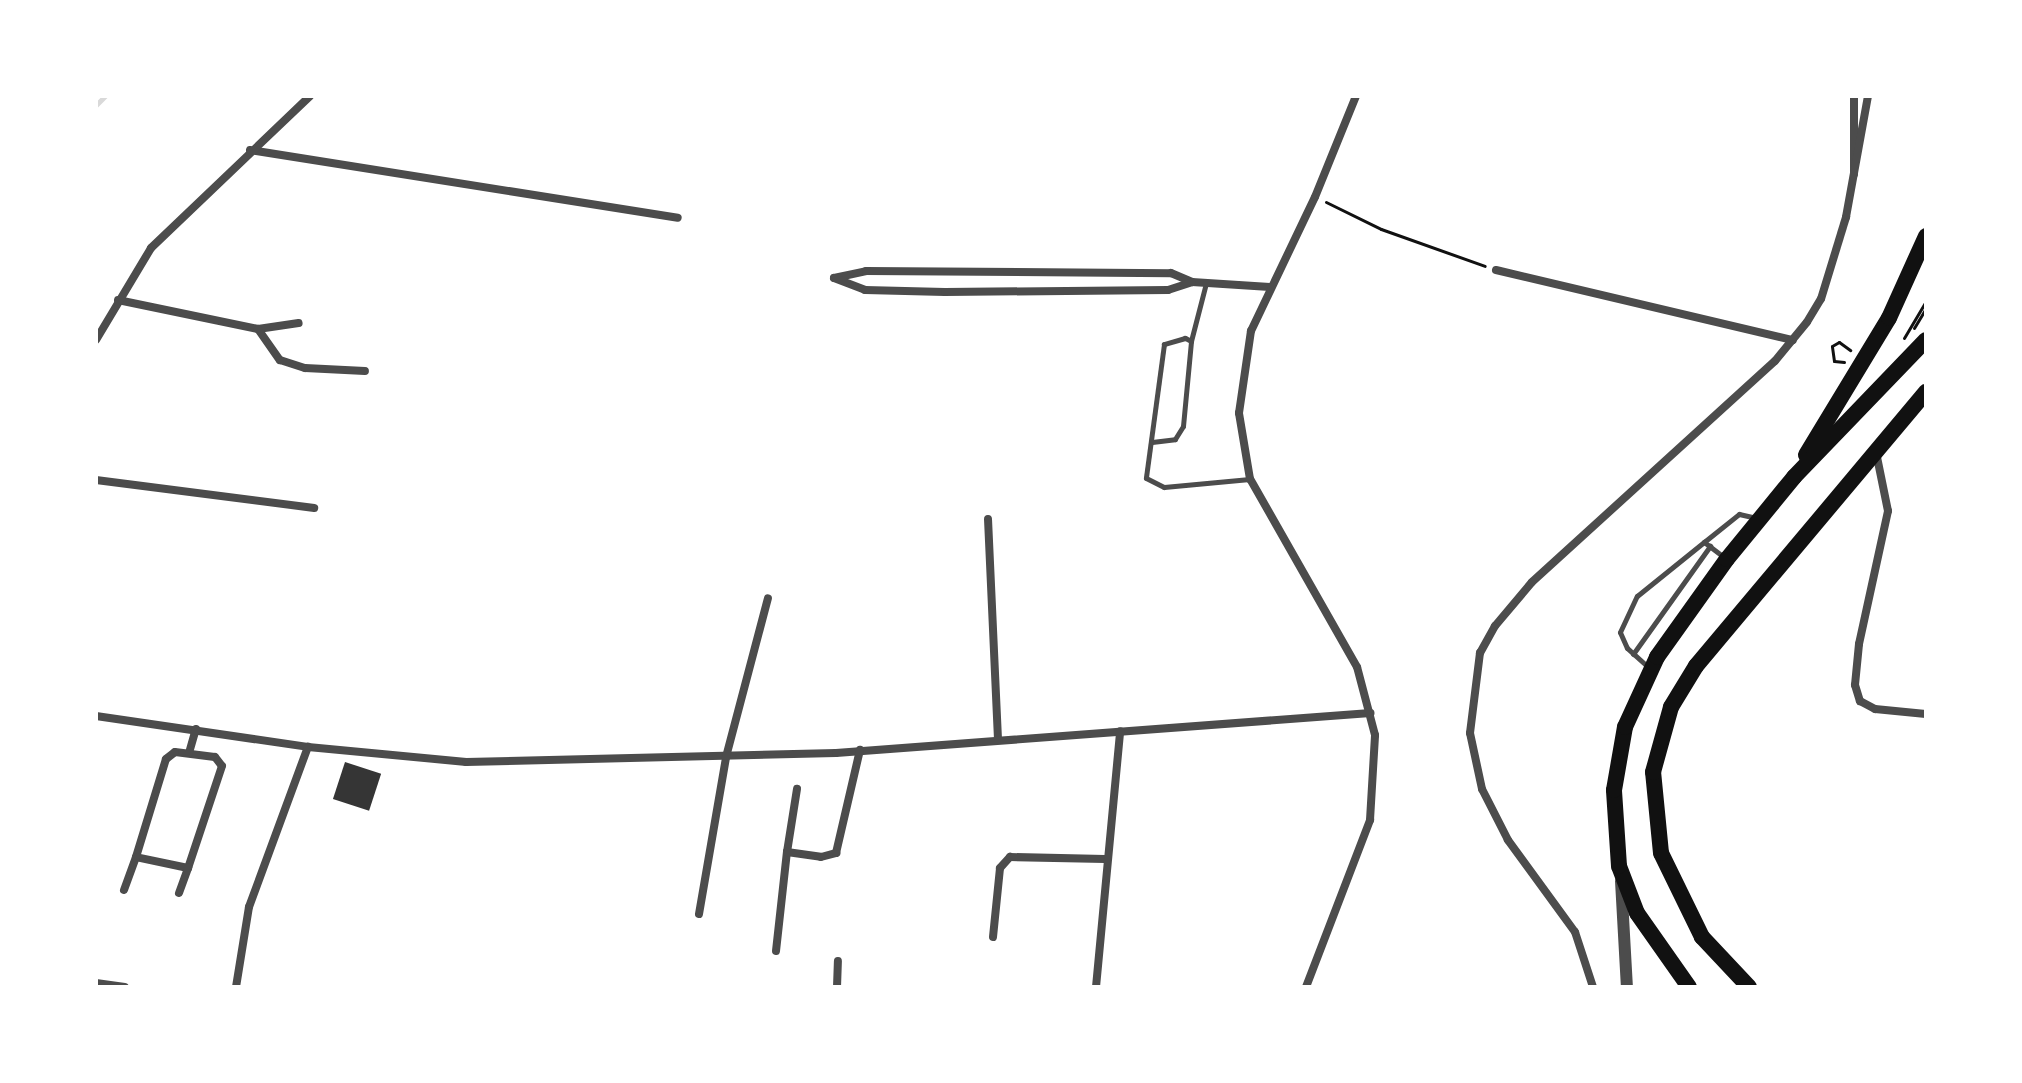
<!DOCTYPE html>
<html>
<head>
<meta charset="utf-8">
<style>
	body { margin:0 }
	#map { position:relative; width:2022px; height:1083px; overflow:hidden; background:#fff; font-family:Barlow,sans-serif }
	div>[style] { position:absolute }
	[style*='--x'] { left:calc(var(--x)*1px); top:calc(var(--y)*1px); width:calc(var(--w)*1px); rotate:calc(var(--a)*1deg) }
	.stream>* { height:5px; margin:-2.5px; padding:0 2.5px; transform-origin:2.5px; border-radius:2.5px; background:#d9d9d9 }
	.building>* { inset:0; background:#353535; transform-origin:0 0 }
	.path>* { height:3px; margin:-1.5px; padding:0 1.5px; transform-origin:1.5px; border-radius:1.5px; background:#111 }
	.service>* { height:5px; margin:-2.5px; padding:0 2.5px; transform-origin:2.5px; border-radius:2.5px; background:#4c4c4c }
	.minor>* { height:8px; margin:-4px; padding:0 4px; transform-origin:4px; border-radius:4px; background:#4c4c4c }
	.tertiary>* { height:12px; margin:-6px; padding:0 6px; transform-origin:6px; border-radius:6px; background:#4c4c4c }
	.trunk>* { height:16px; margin:-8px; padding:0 8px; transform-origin:8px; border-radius:8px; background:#111 }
	span { translate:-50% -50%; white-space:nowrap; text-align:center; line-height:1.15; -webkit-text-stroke:6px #fff; paint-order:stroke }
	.frame { position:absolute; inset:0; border:98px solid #fff; pointer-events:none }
</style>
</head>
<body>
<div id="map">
	<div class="stream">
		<div style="--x:96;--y:105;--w:13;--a:-45"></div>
	</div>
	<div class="building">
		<div style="left:345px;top:762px;width:38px;height:39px;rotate:18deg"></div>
	</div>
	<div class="path">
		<div style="--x:1326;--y:202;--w:61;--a:26.1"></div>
		<div style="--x:1381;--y:229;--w:110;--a:19.6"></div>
		<div style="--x:1914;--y:328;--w:23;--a:-59"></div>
		<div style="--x:1904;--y:338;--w:43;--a:-59.3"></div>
		<div style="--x:1844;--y:362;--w:10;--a:-174"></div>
		<div style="--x:1834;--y:361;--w:15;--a:-98"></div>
		<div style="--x:1832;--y:346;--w:8;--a:-30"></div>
		<div style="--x:1839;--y:342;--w:14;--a:36"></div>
	</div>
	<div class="service">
		<div style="--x:1191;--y:341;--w:60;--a:-75.5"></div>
		<div style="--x:1152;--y:442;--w:23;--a:-7"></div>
		<div style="--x:1175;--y:439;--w:15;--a:-58"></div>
		<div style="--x:1183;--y:426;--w:85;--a:-84.6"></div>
		<div style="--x:1191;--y:341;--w:7;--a:-153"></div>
		<div style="--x:1185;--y:338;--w:22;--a:164"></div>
		<div style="--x:1164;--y:344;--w:135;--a:97.7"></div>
		<div style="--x:1146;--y:478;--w:20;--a:27"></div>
		<div style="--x:1164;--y:487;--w:86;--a:-5.3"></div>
		<div style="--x:1704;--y:542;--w:45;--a:-38.7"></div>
		<div style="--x:1739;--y:514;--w:18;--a:13"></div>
		<div style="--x:1633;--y:654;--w:133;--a:-54.5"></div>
		<div style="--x:1647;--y:666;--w:27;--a:-138"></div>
		<div style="--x:1627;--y:648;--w:17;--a:-114"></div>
		<div style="--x:1620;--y:632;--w:40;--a:-65"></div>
		<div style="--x:1637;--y:596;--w:86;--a:-38.9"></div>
		<div style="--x:1704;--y:542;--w:26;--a:37"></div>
	</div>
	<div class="minor">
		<div style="--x:250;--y:150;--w:433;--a:9"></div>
		<div style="--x:1854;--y:174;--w:78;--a:-90"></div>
		<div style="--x:1496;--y:270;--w:305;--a:13.3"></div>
		<div style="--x:834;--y:278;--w:33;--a:-12"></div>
		<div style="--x:866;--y:271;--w:305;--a:0.4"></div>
		<div style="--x:1171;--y:273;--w:23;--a:23"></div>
		<div style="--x:1192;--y:282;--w:78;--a:3.7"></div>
		<div style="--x:834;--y:278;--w:33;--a:21"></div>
		<div style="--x:865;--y:290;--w:80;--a:1.4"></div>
		<div style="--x:945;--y:292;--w:223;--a:-0.5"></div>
		<div style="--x:1168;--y:290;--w:25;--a:-18"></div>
		<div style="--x:118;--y:300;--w:143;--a:11.7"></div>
		<div style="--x:258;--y:329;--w:41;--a:-8.3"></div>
		<div style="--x:258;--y:329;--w:38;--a:55"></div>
		<div style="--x:280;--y:360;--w:26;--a:18"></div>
		<div style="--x:305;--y:368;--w:60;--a:2.9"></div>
		<div style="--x:96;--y:340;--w:107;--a:-59.1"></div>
		<div style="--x:151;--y:248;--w:220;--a:-43.7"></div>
		<div style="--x:1876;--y:452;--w:60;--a:78.5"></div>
		<div style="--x:1888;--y:511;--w:136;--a:102.3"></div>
		<div style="--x:1859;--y:644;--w:41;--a:95.6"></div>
		<div style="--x:1855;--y:685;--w:17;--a:73"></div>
		<div style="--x:1860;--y:701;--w:17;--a:28"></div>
		<div style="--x:1875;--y:709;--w:51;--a:5.6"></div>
		<div style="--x:96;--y:480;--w:220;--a:7.3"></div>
		<div style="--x:988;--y:519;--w:221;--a:87.4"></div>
		<div style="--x:96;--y:716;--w:214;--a:8.3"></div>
		<div style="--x:308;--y:747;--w:159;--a:5.4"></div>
		<div style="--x:466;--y:762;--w:370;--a:-1.4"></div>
		<div style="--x:836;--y:753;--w:536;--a:-4.28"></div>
		<div style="--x:175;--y:752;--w:40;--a:7.1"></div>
		<div style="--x:215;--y:757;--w:11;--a:52"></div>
		<div style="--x:222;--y:766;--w:108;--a:108.4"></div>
		<div style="--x:188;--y:868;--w:53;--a:-168.1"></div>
		<div style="--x:136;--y:857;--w:102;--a:-73"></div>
		<div style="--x:166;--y:759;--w:11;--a:-38"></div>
		<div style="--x:189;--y:753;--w:25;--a:-74"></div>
		<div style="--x:787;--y:852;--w:64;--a:-81"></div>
		<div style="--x:124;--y:890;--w:35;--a:-70"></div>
		<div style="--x:179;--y:893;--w:27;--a:-70"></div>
		<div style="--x:699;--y:914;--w:159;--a:-80.2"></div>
		<div style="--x:726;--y:757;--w:164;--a:-75.2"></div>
		<div style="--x:993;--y:937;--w:69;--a:-84.2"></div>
		<div style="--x:1000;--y:868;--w:15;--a:-48"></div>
		<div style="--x:1010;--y:857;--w:95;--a:1.2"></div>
		<div style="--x:776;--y:951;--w:100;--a:-83.7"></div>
		<div style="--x:787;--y:852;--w:34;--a:8"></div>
		<div style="--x:821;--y:857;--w:16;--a:-15"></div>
		<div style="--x:836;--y:853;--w:106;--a:-76.9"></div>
		<div style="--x:96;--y:983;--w:29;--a:8"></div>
		<div style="--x:236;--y:987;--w:81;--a:-80.8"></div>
		<div style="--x:249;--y:907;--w:171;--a:-69.8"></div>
		<div style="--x:837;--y:987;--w:26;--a:-88"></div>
		<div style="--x:1096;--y:987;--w:257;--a:-84.6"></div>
		<div style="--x:1306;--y:987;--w:179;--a:-69"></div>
		<div style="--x:1370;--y:820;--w:85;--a:-86.6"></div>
		<div style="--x:1375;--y:735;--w:70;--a:-104.8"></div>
		<div style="--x:1357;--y:667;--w:216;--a:-119.6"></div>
		<div style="--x:1250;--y:479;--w:67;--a:-99.5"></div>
		<div style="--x:1239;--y:413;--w:83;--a:-81.7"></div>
		<div style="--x:1251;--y:331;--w:148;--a:-64.5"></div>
		<div style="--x:1315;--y:197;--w:109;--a:-67.9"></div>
		<div style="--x:1593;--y:987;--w:58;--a:-108.1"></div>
		<div style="--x:1575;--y:932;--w:114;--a:-126.1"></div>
		<div style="--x:1508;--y:840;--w:57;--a:-117"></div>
		<div style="--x:1482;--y:789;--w:57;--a:-102.1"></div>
		<div style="--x:1470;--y:733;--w:81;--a:-82.9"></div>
		<div style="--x:1480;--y:653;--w:31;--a:-61"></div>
		<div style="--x:1495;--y:626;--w:57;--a:-49.9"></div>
		<div style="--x:1532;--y:582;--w:328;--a:-42.3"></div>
		<div style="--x:1775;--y:361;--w:50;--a:-50.6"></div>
		<div style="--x:1807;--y:322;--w:27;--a:-59"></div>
		<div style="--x:1821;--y:299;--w:86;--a:-73"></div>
		<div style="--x:1846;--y:217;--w:123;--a:-79.7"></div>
	</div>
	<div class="tertiary">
		<div style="--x:1621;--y:881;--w:106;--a:86.8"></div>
	</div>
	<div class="trunk">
		<div style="--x:1806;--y:455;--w:160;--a:-58.8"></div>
		<div style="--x:1889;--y:318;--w:90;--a:-65.7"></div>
		<div style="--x:1689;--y:987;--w:90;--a:-125.1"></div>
		<div style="--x:1637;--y:913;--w:50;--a:-111"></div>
		<div style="--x:1619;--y:866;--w:76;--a:-93.8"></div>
		<div style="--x:1614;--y:790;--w:64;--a:-80.1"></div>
		<div style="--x:1625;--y:727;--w:77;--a:-65.4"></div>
		<div style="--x:1657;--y:657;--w:120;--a:-54.5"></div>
		<div style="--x:1727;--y:559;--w:106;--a:-50.7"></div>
		<div style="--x:1794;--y:477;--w:190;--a:-46.1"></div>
		<div style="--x:1749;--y:987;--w:69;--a:-133.2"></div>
		<div style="--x:1702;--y:937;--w:93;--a:-116"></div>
		<div style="--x:1661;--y:853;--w:81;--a:-95.6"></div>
		<div style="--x:1653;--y:772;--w:67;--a:-74.5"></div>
		<div style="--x:1671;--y:707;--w:48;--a:-58.6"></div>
		<div style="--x:1696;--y:666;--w:358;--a:-50"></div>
	</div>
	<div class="frame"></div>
</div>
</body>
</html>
